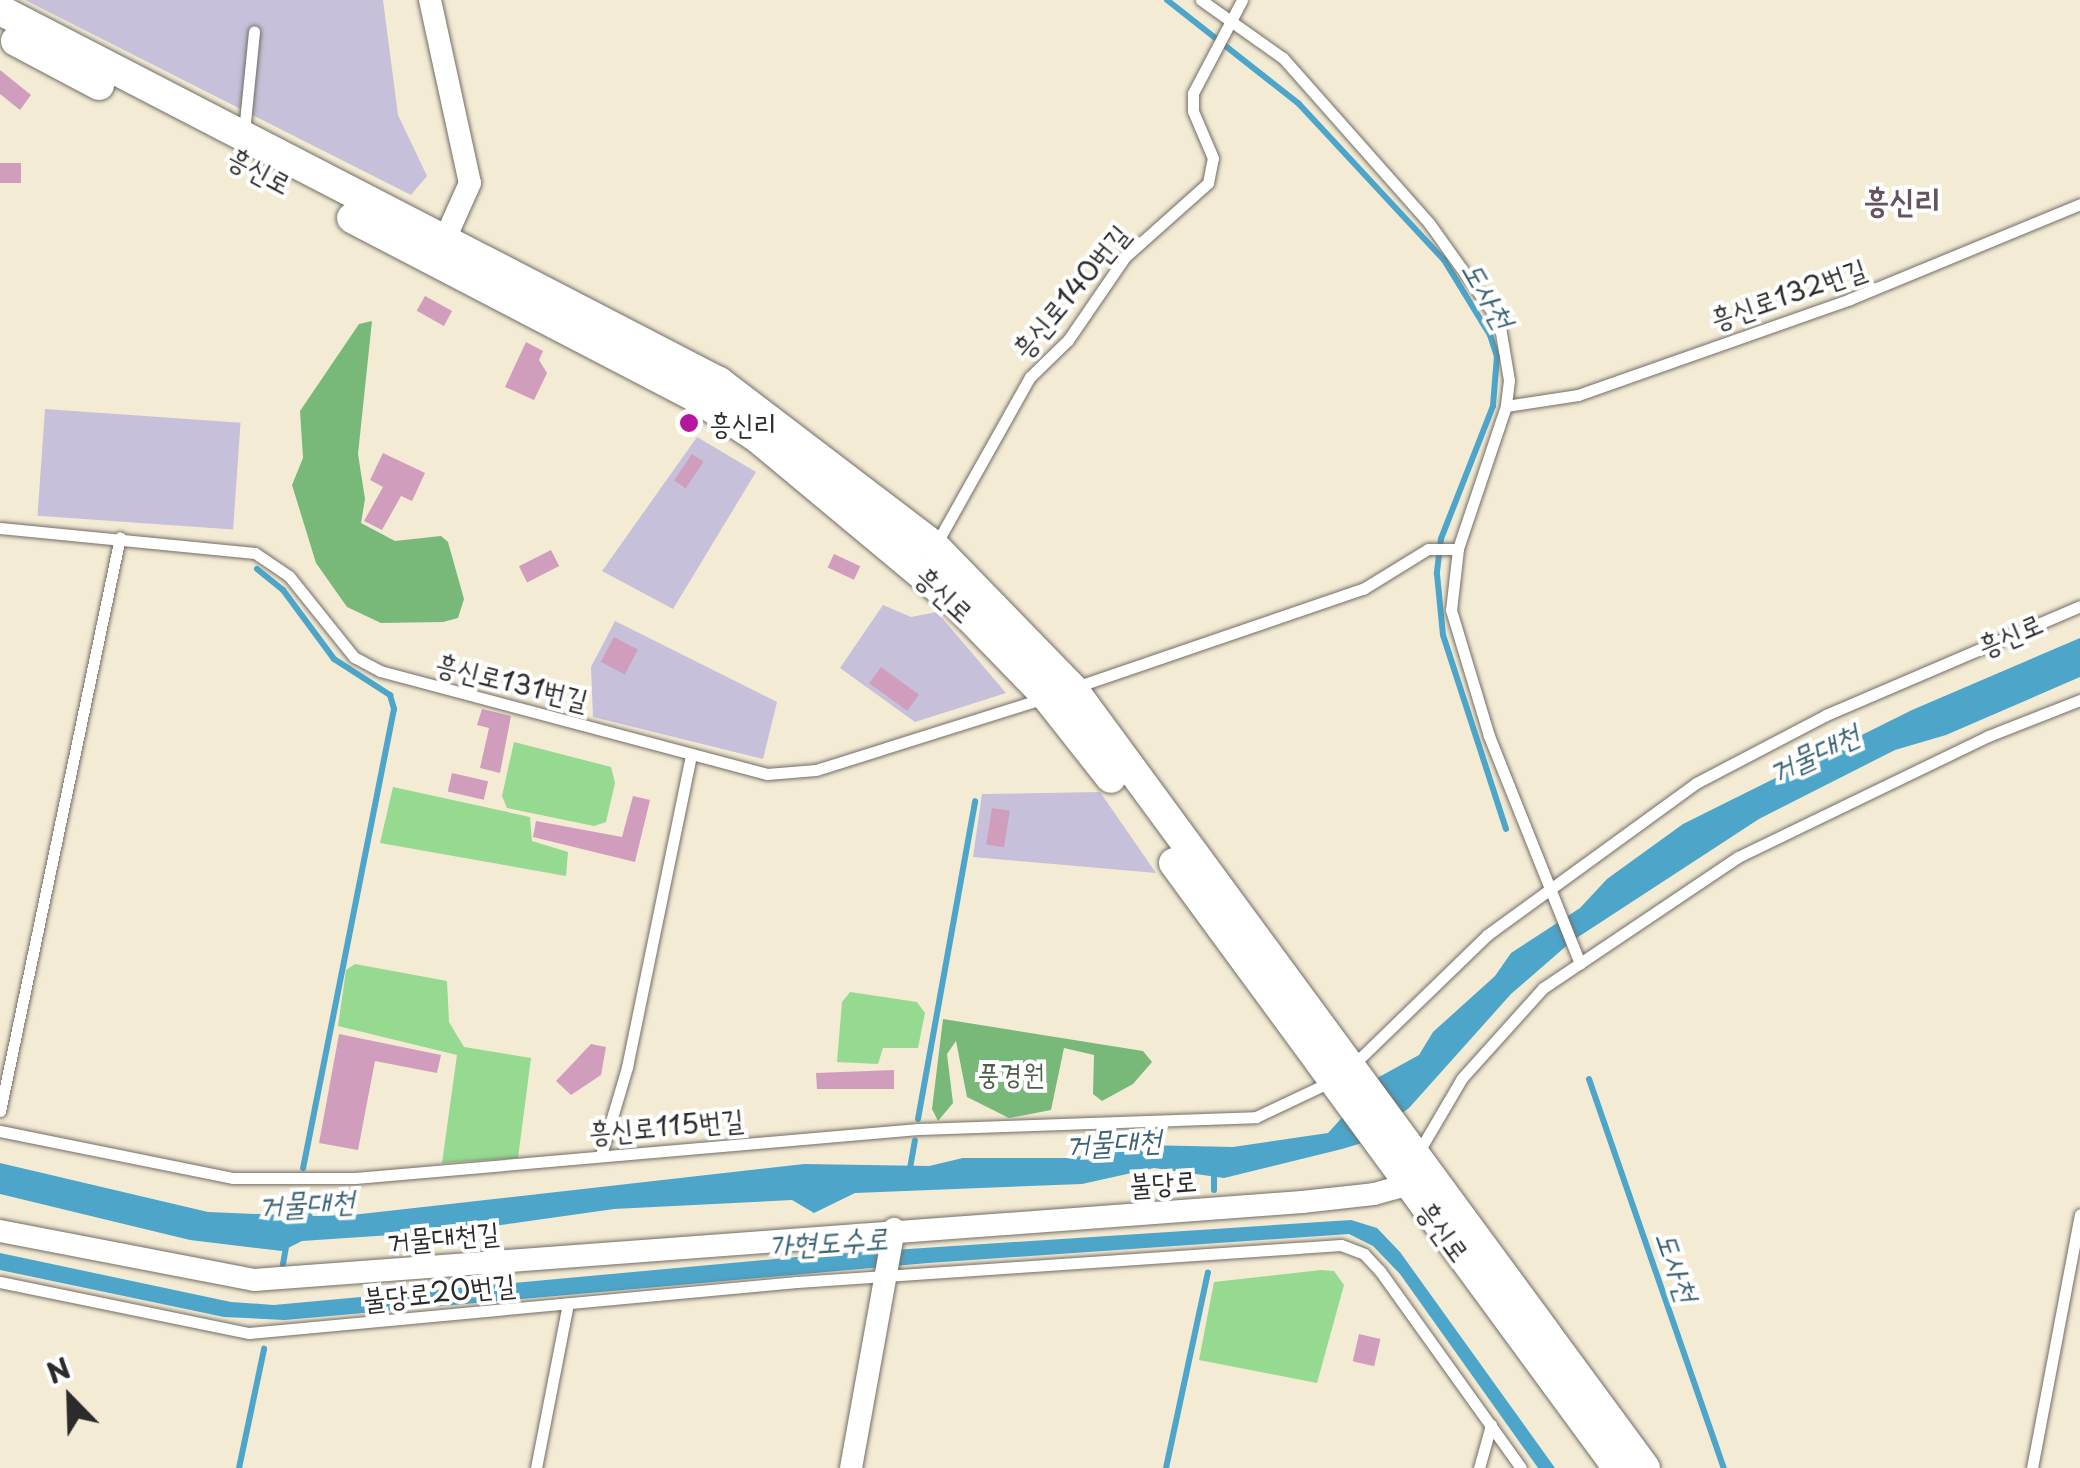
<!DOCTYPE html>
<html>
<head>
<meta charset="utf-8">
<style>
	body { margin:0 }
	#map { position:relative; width:2080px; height:1468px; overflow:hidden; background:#f4ebd5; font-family:"Playpen Sans","Poor Story",sans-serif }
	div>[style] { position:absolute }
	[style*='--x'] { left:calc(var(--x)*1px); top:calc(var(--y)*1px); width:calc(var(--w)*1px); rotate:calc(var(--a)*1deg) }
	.industrial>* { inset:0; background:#c6c0da; transform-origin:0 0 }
	.green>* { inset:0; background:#96d990 }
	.forest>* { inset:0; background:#78b97a }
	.water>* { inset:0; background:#4da5ca }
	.stream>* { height:6px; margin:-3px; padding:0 3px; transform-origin:3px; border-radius:3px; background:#4da5ca }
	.building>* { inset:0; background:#d09dbd; transform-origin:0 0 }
	.roads { filter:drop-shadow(0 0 2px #716e66) drop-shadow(0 0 2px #716e66) }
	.service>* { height:11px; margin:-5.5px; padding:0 5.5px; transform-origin:5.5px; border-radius:5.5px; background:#fff }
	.minor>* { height:22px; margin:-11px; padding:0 11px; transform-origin:11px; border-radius:11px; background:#fff }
	.secondary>* { height:30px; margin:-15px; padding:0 15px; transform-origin:15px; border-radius:15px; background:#fff }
	.dots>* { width:28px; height:28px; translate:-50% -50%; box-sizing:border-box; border:5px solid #fff; border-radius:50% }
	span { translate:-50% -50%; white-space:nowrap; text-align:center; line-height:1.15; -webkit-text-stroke:8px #fff; paint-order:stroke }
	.street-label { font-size:28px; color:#2b2b2b }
	.poi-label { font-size:28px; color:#2b2b2b }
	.left { translate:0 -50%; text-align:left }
	.park-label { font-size:28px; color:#4b5f49 }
	.water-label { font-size:30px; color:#3a6273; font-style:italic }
	.quarter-label { font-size:32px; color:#65535e; font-weight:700 }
	.north { position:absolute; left:20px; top:1348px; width:100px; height:100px; -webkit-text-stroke:8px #fff; paint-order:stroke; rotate:337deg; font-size:28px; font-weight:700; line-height:40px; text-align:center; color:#2b2b2b }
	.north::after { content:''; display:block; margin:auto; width:35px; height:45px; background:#2b2b2b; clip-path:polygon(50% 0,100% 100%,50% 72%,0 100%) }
</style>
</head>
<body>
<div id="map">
	<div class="industrial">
		<div style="clip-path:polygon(25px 0,383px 0,398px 115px,427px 176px,411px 195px)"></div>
		<div style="left:45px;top:409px;width:196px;height:107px;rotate:4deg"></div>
		<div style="clip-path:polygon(697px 437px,756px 472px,673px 609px,602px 571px)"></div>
		<div style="clip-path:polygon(883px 605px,911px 617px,937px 612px,1006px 693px,915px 722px,840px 668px)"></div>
		<div style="clip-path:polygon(615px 621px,777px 702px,763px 759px,593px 717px,591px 667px)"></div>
		<div style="clip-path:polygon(1100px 792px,1156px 873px,973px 857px,982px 794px)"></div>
	</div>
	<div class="green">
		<div style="clip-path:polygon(514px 742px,611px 767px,615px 783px,606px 822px,594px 826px,507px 808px,502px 796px)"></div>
		<div style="clip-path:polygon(393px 787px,530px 817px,532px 841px,568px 852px,566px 876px,380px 843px)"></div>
		<div style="clip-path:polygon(355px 964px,447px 981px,449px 1022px,464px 1047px,531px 1058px,518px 1158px,442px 1163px,457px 1055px,338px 1026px,346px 970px)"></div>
		<div style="clip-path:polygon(850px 992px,917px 1002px,925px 1013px,918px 1048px,883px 1048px,878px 1064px,837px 1062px,842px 1002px)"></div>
		<div style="clip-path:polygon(1321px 1270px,1334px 1271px,1344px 1285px,1317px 1383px,1199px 1360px,1214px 1282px)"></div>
	</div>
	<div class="forest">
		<div style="clip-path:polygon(372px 321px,358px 454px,365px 499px,361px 523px,395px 541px,441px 536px,448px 542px,464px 599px,458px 618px,443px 622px,381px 623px,347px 607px,316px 563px,292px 485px,303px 458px,300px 411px,359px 324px)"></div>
		<div style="clip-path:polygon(943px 1019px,1143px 1051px,1152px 1062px,1133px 1084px,1102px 1101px,1093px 1094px,1094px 1055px,1064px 1048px,1051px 1110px,1009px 1118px,967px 1097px,956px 1041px,947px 1054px,953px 1103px,938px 1121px,932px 1109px)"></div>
	</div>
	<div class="water">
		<div style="clip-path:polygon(2080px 638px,2080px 677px,1946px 735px,1895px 750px,1759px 819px,1572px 941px,1511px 994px,1409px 1108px,1362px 1143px,1342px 1149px,1224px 1178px,1154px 1168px,1082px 1184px,855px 1193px,814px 1213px,792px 1200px,614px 1209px,465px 1230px,302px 1241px,282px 1251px,190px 1240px,0 1194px,0 1163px,208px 1212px,283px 1215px,302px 1200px,313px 1216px,352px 1215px,804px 1164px,929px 1166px,963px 1158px,1069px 1158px,1143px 1145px,1233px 1147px,1328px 1133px,1379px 1077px,1419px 1055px,1433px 1032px,1495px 976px,1511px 953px,1580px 908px,1607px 879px,1683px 824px,1912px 710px)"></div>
		<div style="clip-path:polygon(1351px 1220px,1377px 1228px,1400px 1252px,1555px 1468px,1538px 1468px,1400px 1274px,1373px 1246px,1349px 1234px,928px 1263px,285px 1320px,224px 1317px,0 1270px,0 1253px,231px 1302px,274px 1305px,818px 1255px)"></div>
	</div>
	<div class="stream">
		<div style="--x:1167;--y:0;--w:168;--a:38.2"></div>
		<div style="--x:1299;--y:104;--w:213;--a:47.1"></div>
		<div style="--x:1444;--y:260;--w:88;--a:58.5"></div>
		<div style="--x:1490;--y:335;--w:22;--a:72"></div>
		<div style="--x:1497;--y:356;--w:50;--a:94.6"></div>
		<div style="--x:1493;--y:406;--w:143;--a:111.4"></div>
		<div style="--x:1441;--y:539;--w:35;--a:97"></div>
		<div style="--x:1437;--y:574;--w:61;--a:84.4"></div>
		<div style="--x:1443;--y:635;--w:204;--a:72"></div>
		<div style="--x:257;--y:569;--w:33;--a:39"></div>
		<div style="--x:283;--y:590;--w:86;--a:53.5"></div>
		<div style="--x:334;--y:659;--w:67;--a:32.7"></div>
		<div style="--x:390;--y:695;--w:15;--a:74"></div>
		<div style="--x:394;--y:709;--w:468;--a:101.2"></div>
		<div style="--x:1589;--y:1079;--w:412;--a:70.9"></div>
		<div style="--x:918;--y:1119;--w:323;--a:-79.8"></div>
		<div style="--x:1214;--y:1172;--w:18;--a:90"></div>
		<div style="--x:909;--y:1174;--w:34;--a:-80"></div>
		<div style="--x:283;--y:1264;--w:23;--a:-80"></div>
		<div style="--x:239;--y:1468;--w:122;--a:-78.1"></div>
		<div style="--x:1166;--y:1468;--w:200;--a:-77.9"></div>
	</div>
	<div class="building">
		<div style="clip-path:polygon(0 70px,31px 95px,20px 110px,0 94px)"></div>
		<div style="left:0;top:163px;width:21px;height:20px"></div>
		<div style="left:425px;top:296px;width:31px;height:17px;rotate:29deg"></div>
		<div style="clip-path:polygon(526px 342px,543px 351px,539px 360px,547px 373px,534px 400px,505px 387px)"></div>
		<div style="clip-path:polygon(383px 453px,425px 473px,412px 501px,401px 496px,382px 530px,364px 521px,383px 487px,370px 480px)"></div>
		<div style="left:692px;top:454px;width:14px;height:32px;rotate:34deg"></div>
		<div style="left:551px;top:550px;width:18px;height:36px;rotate:63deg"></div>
		<div style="left:834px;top:554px;width:29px;height:15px;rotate:25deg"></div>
		<div style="left:614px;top:637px;width:27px;height:28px;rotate:28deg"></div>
		<div style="left:881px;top:667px;width:47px;height:20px;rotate:36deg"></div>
		<div style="clip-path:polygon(482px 709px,511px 716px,500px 773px,480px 768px,489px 728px,477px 725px)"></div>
		<div style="left:452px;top:773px;width:37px;height:19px;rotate:13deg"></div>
		<div style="clip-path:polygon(633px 796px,650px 800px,635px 862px,533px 837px,536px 821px,622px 837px)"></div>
		<div style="left:992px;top:808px;width:18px;height:37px;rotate:9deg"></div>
		<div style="clip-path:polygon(339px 1034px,441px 1055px,437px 1073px,375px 1061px,358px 1150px,319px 1143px)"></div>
		<div style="clip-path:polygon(591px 1044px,606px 1047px,601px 1075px,571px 1095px,556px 1081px)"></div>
		<div style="clip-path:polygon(894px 1070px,894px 1089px,817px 1089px,816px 1073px)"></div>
		<div style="left:1359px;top:1334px;width:22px;height:28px;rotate:13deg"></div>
	</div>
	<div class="roads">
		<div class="service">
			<div style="--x:1201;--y:0;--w:100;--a:35.3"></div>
			<div style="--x:1283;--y:58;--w:220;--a:48.5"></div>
			<div style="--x:1429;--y:223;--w:120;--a:54.5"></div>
			<div style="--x:1499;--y:321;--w:60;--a:80.4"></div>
			<div style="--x:1509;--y:380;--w:26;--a:97"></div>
			<div style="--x:1506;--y:406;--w:151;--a:108.6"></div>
			<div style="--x:1458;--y:549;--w:61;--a:96.5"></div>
			<div style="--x:1451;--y:610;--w:132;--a:73.2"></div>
			<div style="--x:1489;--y:736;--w:245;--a:68.2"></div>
			<div style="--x:244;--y:132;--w:101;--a:-84.3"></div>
			<div style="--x:1506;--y:406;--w:73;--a:-8.7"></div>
			<div style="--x:1578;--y:395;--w:288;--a:-19.4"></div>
			<div style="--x:1850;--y:299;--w:249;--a:-22.4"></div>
			<div style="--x:0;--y:528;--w:256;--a:5.6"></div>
			<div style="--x:255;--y:553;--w:41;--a:34.1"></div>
			<div style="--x:289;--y:576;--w:104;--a:51.3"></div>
			<div style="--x:354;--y:657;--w:30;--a:28"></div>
			<div style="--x:380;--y:671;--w:400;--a:14.9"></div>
			<div style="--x:767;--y:774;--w:49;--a:-4.7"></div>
			<div style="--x:816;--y:770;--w:239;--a:-17.5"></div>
			<div style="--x:935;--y:546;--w:194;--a:-60.7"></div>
			<div style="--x:1030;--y:377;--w:53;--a:-44.2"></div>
			<div style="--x:1068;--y:340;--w:101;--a:-55.5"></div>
			<div style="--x:1125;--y:257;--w:111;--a:-41.7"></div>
			<div style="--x:1208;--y:183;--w:25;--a:-79"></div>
			<div style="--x:1213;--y:158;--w:51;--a:-113.1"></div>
			<div style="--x:1193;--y:111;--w:18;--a:-90"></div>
			<div style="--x:1193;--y:93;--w:105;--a:-62.2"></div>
			<div style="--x:1076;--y:687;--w:303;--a:-18.9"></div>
			<div style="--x:1363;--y:589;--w:76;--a:-31.6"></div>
			<div style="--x:1428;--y:549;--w:30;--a:0"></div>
			<div style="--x:1354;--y:1064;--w:185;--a:-44.1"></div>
			<div style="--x:1487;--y:935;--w:258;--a:-36"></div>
			<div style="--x:1696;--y:783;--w:147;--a:-27.6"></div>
			<div style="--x:1826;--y:715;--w:276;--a:-23.2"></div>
			<div style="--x:0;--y:1111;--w:586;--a:-78.19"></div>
			<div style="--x:0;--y:1131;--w:238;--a:11.4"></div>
			<div style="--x:233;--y:1178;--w:122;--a:0"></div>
			<div style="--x:355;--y:1178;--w:565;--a:-4.97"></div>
			<div style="--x:918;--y:1129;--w:338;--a:-2"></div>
			<div style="--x:1256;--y:1117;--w:84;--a:-25.3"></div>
			<div style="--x:1418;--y:1153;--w:87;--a:-59.6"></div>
			<div style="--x:1462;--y:1078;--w:121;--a:-48"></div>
			<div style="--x:1543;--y:988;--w:235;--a:-33.9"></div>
			<div style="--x:1738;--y:857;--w:278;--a:-25.8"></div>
			<div style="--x:1988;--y:736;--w:99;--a:-21.4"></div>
			<div style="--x:601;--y:1155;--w:92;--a:-73.5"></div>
			<div style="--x:627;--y:1067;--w:318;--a:-78.4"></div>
			<div style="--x:0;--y:1282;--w:254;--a:11.6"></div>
			<div style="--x:249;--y:1333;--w:550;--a:-5.32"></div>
			<div style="--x:797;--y:1282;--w:545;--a:-3.89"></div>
			<div style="--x:1341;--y:1245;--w:25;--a:21"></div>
			<div style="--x:1364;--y:1254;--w:23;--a:47"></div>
			<div style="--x:1380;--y:1271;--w:242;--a:54.4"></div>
			<div style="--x:536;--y:1468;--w:167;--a:-79"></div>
			<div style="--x:1479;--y:1468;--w:45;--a:-74.4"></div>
			<div style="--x:2032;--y:1468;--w:258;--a:-79.3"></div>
		</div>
		<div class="minor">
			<div style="--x:430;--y:0;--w:187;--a:77.7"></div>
			<div style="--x:470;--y:183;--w:64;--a:114.1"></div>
			<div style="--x:0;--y:1231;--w:259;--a:10.9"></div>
			<div style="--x:254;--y:1280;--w:1051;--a:-4.26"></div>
			<div style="--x:1302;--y:1202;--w:72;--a:-6.3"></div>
			<div style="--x:1374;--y:1194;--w:49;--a:-15.5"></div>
			<div style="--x:851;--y:1468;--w:243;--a:-79.8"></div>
		</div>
		<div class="secondary">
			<div style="--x:0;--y:10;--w:810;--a:27.36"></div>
			<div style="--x:719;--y:382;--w:270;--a:37.3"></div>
			<div style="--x:934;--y:546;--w:198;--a:45.8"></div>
			<div style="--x:1072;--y:688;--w:968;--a:53.7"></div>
			<div style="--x:16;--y:41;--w:94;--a:27.9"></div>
			<div style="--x:352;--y:218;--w:386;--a:27.5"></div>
			<div style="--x:694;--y:396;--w:77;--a:33.3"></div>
			<div style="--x:758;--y:438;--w:258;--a:39.8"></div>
			<div style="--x:956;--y:603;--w:131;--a:45.9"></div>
			<div style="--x:1047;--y:697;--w:103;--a:51.7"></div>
			<div style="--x:1174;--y:863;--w:750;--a:53.73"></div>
		</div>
	</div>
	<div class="dots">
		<div style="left:689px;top:423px;background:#b5179e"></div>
	</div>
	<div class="street-label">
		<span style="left:260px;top:170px;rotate:28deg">흥신로</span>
		<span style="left:1070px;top:291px;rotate:-50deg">흥신로140번길</span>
		<span style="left:1788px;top:293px;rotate:-19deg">흥신로132번길</span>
		<span style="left:945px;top:594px;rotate:43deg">흥신로</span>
		<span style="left:2010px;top:634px;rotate:-23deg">흥신로</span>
		<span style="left:512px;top:681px;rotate:14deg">흥신로131번길</span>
		<span style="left:666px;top:1125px;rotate:-5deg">흥신로115번길</span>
		<span style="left:1163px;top:1182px;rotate:-4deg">불당로</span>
		<span style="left:1444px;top:1231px;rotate:54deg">흥신로</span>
		<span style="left:443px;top:1236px;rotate:-5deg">거물대천길</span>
		<span style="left:439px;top:1291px;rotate:-6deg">불당로20번길</span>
	</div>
	<div class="poi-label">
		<span class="left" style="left:709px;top:423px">흥신리</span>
	</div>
	<div class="park-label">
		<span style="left:1011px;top:1073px">풍경원</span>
	</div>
	<div class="water-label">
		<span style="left:1489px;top:294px;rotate:60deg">도사천</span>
		<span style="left:1813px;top:752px;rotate:-25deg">거물대천</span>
		<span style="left:1113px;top:1141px;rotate:-3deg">거물대천</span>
		<span style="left:306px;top:1202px;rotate:-3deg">거물대천</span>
		<span style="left:828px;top:1241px;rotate:-4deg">가현도수로</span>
		<span style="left:1678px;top:1266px;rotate:71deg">도사천</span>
	</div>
	<div class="quarter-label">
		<span style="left:1902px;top:199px">흥신리</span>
	</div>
	<div class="north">N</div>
</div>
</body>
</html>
